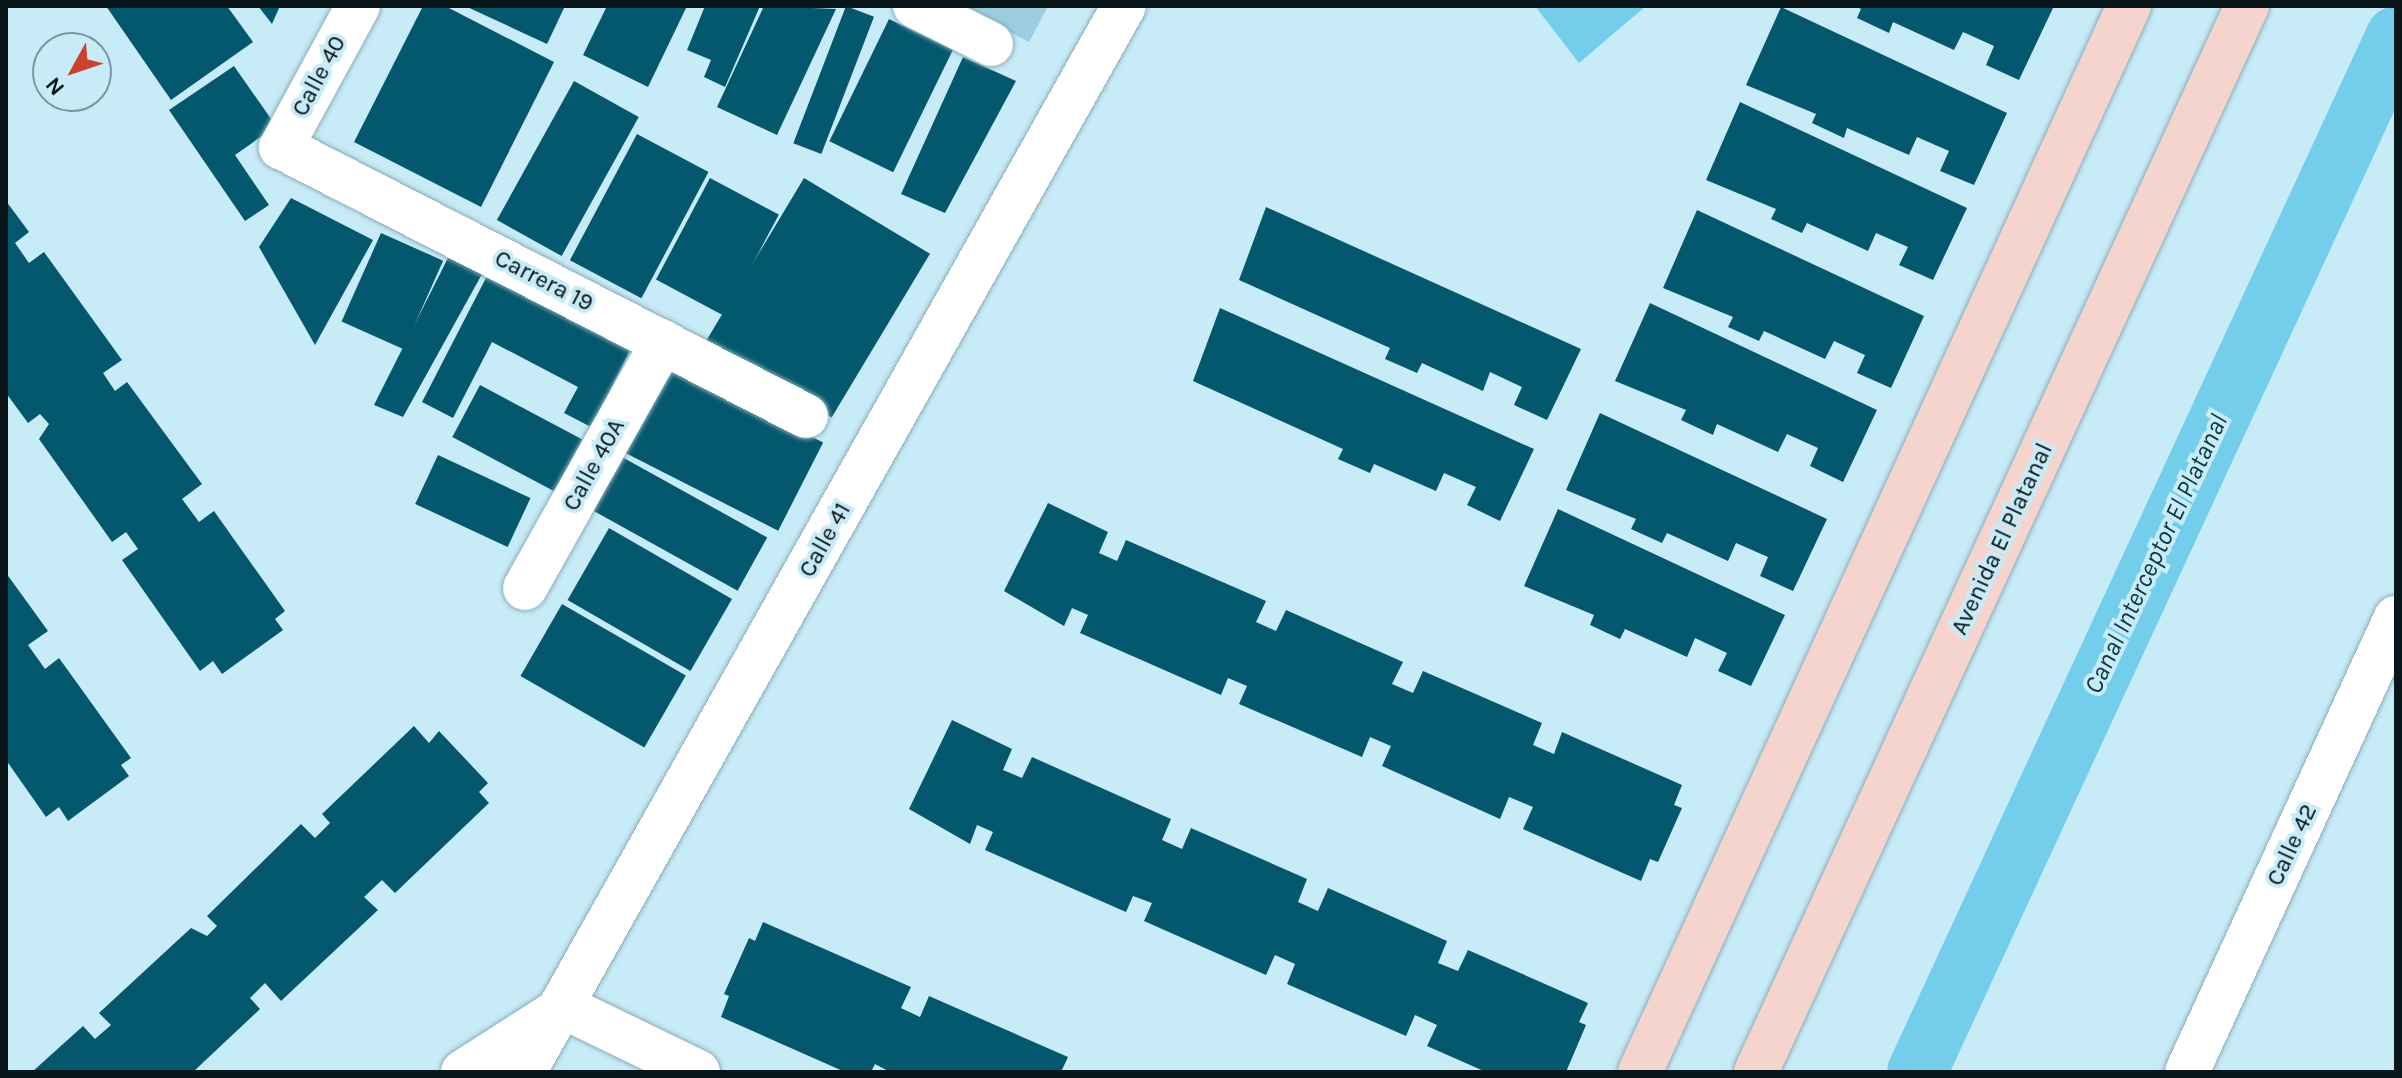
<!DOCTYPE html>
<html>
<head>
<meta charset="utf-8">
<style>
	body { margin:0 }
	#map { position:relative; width:2402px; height:1078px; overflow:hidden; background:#c7ebf7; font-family:Karla,sans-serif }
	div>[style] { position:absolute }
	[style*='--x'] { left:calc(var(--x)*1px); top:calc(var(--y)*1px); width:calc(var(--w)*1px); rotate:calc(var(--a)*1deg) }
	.green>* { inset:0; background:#9acee0 }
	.water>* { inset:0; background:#73ceec }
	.canal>* { height:60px; margin:-30px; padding:0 30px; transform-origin:30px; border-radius:30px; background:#73ceec }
	.building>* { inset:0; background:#04586d; transform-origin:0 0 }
	.roads { filter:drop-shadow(0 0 2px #8badb9) drop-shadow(0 0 2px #8badb9) }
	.minor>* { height:44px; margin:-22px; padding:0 22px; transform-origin:22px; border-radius:22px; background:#fff }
	.secondary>* { height:44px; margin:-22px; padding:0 22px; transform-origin:22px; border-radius:22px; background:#f5d4ce }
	span { translate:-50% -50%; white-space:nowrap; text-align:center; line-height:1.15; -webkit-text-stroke:8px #c7ebf7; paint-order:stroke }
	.street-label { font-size:24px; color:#09161a }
	.water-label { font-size:26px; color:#0c3744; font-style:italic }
	.frame { position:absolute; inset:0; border:8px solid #09161a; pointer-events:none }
	.north { position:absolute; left:32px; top:32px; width:80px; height:80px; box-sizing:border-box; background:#c7ebf7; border:2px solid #7b969f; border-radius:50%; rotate:230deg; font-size:22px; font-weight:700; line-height:32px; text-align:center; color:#09161a }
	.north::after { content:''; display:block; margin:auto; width:28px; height:36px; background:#ce412f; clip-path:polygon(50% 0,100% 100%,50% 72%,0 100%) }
</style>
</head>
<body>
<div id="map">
	<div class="green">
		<div style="clip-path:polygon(959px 6px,1048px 6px,1029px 42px)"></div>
	</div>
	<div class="water">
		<div style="clip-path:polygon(1535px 6px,1646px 6px,1579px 63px)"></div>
	</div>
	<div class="canal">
		<div style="--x:1917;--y:1072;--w:1141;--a:-65.19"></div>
	</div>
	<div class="building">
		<div style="clip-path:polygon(106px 6px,227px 6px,253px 42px,171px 100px)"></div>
		<div style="clip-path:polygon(258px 6px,280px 6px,272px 24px)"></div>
		<div style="clip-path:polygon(423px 6px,445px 6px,554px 62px,481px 207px,354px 142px)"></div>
		<div style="clip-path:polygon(465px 6px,565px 6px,547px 44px)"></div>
		<div style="clip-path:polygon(607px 6px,687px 6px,648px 87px,583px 55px)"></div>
		<div style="clip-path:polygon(705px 6px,760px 6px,725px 87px,704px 77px,711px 60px,687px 50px)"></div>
		<div style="clip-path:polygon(764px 6px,836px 9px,777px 135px,717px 107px)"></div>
		<div style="left:846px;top:6px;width:30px;height:147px;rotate:21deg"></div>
		<div style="clip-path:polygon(1855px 6px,2048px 6px,2053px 8px,2019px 80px,1986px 65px,1994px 46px,1963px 32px,1954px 50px,1893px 22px,1889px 33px,1857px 18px,1861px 9px)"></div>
		<div style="clip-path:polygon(1781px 7px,2007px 113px,1974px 185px,1940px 171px,1949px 151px,1917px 137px,1909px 155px,1847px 128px,1844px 138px,1812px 123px,1816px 114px,1746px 85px)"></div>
		<div style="left:889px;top:19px;width:71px;height:136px;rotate:26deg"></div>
		<div style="clip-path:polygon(963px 57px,1016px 81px,945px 213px,901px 194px)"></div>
		<div style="clip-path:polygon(234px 66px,276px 126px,235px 155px,269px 205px,245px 221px,169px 110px)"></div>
		<div style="left:574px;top:81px;width:74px;height:159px;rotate:29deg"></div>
		<div style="clip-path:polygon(1740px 102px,1967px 208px,1933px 280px,1899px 265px,1908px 247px,1876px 233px,1868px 251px,1807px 223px,1802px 233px,1771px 219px,1776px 209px,1706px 180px)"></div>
		<div style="left:637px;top:134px;width:81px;height:143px;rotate:28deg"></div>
		<div style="left:710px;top:178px;width:78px;height:115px;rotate:28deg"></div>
		<div style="left:804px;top:178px;width:147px;height:191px;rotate:31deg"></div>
		<div style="clip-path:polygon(291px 198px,373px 240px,315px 345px,259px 247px)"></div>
		<div style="clip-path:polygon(6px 201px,29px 232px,15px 243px,29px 263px,44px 252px,122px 360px,103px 373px,115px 391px,127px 382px,202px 484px,182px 499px,199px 522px,214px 511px,285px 611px,275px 619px,283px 630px,222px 674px,213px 661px,200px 671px,122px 560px,138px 549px,126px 532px,112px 542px,39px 439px,49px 424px,40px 414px,28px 423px,6px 393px)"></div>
		<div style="clip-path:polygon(1266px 207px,1581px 349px,1547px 420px,1514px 405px,1522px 387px,1490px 372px,1483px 391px,1422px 363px,1417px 373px,1385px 359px,1390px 348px,1239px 280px)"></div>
		<div style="clip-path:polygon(1697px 210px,1924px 316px,1891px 388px,1857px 373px,1865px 355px,1834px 341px,1825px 359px,1764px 331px,1759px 341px,1728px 327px,1733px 317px,1663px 288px)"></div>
		<div style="left:381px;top:233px;width:68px;height:97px;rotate:24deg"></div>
		<div style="clip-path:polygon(453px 248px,487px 265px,403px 417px,374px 405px)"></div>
		<div style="clip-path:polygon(487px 276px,630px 351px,591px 427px,564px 413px,578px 387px,492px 342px,453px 418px,422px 402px)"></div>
		<div style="clip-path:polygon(1650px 303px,1877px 410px,1843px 482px,1810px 466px,1818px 448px,1787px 434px,1778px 452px,1717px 424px,1713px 435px,1681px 420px,1686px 410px,1615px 381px)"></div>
		<div style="clip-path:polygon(1220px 308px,1534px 449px,1500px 521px,1467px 505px,1476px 487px,1444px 473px,1436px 491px,1374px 464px,1370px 473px,1338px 459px,1343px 449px,1193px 381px)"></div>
		<div style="left:669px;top:364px;width:173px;height:99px;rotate:27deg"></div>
		<div style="left:480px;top:385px;width:116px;height:59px;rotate:28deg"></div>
		<div style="clip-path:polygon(1600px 413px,1827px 519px,1793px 591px,1760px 576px,1768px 557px,1736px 543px,1728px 561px,1667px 533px,1662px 543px,1631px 529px,1636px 519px,1566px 490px)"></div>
		<div style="left:438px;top:455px;width:102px;height:54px;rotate:25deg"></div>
		<div style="left:622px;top:457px;width:166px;height:61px;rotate:29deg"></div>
		<div style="clip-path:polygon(1048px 503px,1108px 532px,1099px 553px,1117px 561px,1126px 540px,1266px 601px,1256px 622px,1276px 631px,1286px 610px,1403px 662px,1392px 684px,1413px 693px,1423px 671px,1542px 723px,1533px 745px,1554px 754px,1562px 732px,1682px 785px,1674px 805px,1682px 808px,1658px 862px,1650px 859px,1641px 881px,1523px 829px,1533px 807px,1509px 797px,1500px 819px,1382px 766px,1391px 746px,1370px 737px,1362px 757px,1239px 704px,1247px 686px,1228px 678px,1221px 695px,1080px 633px,1088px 615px,1072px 608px,1064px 626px,1004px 591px)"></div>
		<div style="clip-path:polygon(1558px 509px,1785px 615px,1751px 686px,1718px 671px,1727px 653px,1695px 638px,1687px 657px,1625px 629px,1620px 639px,1590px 625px,1594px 615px,1524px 586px)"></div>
		<div style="left:609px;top:528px;width:142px;height:83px;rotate:30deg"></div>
		<div style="clip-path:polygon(6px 573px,48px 631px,28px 645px,45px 669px,59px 658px,131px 758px,121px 765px,129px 776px,68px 821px,59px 807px,46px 817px,6px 760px)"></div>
		<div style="left:562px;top:604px;width:143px;height:83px;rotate:30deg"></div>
		<div style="clip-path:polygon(952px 720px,1012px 749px,1003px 770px,1022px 778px,1032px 757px,1171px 819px,1162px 840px,1182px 849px,1191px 828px,1307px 879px,1298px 902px,1318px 911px,1328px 888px,1447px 941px,1438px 963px,1458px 971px,1468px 950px,1588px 1003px,1579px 1022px,1586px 1025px,1566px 1072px,1486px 1072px,1427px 1046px,1437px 1025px,1415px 1015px,1406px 1036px,1287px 984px,1295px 964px,1275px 955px,1266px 975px,1144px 921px,1152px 903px,1133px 896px,1126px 912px,985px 850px,993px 832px,977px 825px,970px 844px,909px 809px)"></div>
		<div style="clip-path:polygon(414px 726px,429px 743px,439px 731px,488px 783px,479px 792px,489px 803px,395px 893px,382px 880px,364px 897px,378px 910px,281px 1001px,265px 983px,250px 998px,260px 1009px,193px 1072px,32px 1072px,83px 1026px,95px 1039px,111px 1025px,99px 1013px,191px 928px,207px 936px,217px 926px,207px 916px,301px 824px,315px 838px,330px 823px,322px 814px)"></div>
		<div style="clip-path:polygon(763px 922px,911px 987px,901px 1008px,920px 1017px,929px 996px,1068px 1057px,1061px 1072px,890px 1072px,875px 1064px,871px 1072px,845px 1072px,721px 1017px,729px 996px,724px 994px,749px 938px,755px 941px)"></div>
	</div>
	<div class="roads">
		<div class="minor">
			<div style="--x:358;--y:6;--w:161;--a:118.6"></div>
			<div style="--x:281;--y:147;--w:590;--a:27.13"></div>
			<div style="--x:915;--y:6;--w:85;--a:26.6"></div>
			<div style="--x:525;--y:588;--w:282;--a:-60.7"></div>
			<div style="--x:564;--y:1007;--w:149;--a:25.9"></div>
			<div style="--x:463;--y:1072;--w:106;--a:-32.6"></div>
			<div style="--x:524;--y:1072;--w:1223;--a:-60.63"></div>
			<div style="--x:2187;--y:1072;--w:500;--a:-65.3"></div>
		</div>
		<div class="secondary">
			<div style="--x:1640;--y:1072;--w:1173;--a:-65.36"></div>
			<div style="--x:1756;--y:1072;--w:1174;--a:-65.27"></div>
		</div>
	</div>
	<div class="street-label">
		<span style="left:319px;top:76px;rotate:-62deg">Calle 40</span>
		<span style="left:544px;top:281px;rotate:27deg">Carrera 19</span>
		<span style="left:594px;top:465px;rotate:-61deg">Calle 40A</span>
		<span style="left:2002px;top:539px;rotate:-65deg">Avenida El Platanal</span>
		<span style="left:825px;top:540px;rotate:-61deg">Calle 41</span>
		<span style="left:2292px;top:845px;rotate:-65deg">Calle 42</span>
	</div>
	<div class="water-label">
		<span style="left:2156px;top:554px;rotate:-65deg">Canal Interceptor El Platanal</span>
	</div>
	<div class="frame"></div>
	<div class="north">N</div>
</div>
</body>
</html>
